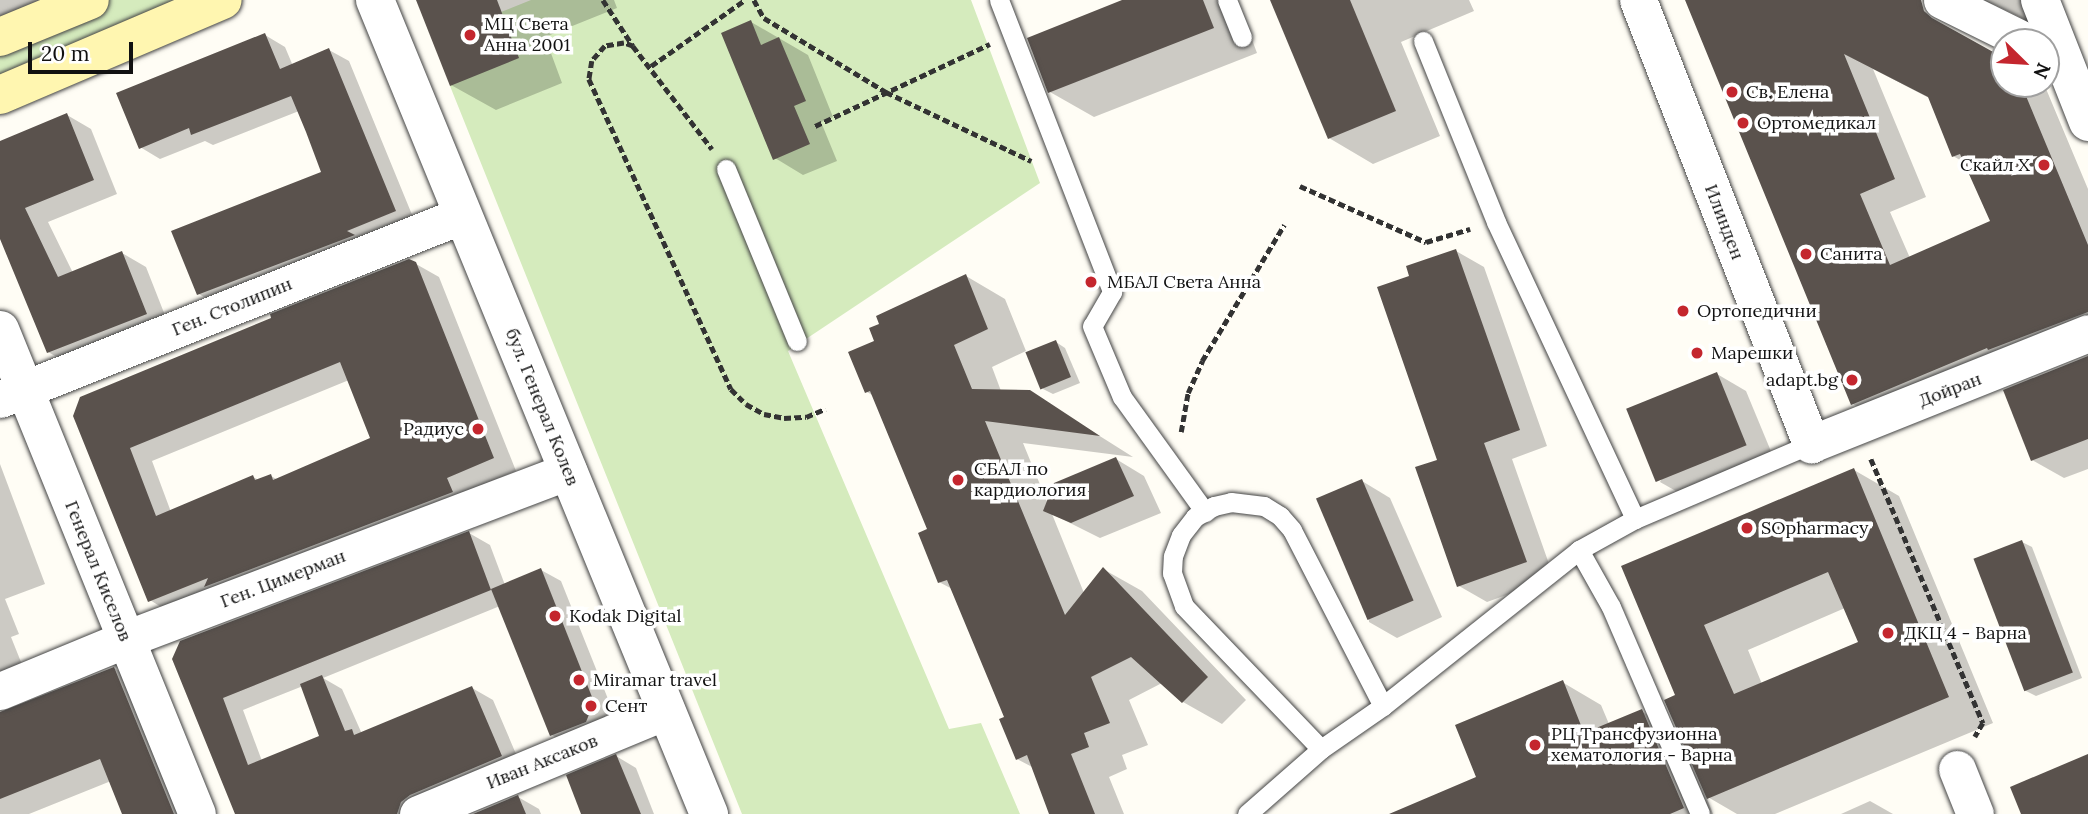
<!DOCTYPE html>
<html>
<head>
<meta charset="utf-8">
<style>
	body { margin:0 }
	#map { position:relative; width:2088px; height:814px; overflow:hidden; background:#fffdf5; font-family:Lora,serif }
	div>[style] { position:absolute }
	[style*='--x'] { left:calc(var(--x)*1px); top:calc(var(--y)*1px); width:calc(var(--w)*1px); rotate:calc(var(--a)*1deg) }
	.green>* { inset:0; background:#d5ebbd }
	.shadow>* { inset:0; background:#0003 }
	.building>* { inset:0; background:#5a524d; transform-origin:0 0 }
	.path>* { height:4.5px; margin-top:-2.25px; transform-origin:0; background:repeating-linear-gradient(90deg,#333 0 7px,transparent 0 10.5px) }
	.roads { filter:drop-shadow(0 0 2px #444) drop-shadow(0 0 2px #444) }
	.service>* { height:19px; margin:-9.5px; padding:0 9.5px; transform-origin:9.5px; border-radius:9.5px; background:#fff }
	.minor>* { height:37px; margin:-18.5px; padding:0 18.5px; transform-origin:18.5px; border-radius:18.5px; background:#fff }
	.tertiary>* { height:38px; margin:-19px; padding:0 19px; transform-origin:19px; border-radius:19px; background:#fff }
	.secondary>* { height:38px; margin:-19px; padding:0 19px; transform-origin:19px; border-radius:19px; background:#fff6b0 }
	.dots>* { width:19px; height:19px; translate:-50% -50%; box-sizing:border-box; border:4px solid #fff; border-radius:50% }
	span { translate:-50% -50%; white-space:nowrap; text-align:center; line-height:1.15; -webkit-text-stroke:7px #fff; paint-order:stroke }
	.poi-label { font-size:18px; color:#111 }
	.left { translate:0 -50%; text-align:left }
	.right { translate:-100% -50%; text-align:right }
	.street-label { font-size:18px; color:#111 }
	.north { position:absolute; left:1990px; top:28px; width:70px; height:70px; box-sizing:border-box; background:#fff; border:2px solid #a0a0a0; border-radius:50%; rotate:114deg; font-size:19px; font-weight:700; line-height:28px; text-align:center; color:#111 }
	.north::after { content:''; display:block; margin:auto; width:24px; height:32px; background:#c4262e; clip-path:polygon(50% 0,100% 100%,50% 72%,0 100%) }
	.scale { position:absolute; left:28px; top:42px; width:105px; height:32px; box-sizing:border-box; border:4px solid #111; border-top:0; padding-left:9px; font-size:21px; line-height:24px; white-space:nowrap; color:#111; -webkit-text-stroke:5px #fff; paint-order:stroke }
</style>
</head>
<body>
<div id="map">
	<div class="green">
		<div style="clip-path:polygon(90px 0,226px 0,0 95px,0 37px)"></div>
		<div style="clip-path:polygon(531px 0,971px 0,1040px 183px,788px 351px,949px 729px,981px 723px,1020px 814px,742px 814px,450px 86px,501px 12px)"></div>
	</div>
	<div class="shadow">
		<div style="clip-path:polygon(0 0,53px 0,0 41px)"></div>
		<div style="clip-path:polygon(418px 0,614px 0,617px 8px,545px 37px,562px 83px,496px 110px,451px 85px)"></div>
		<div style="clip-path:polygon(1126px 0,1237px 0,1257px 53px,1094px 117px,1050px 92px)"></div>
		<div style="clip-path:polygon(1272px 0,1469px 0,1474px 11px,1401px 42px,1440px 136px,1373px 164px,1329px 138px)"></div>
		<div style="clip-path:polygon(evenodd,1687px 0,1892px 0,2004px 60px,2004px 84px,2044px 84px,2088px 189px,2088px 341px,1884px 422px,1853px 404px,1687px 0,1873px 69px,1931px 99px,1953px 156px,1967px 164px,1993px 222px,1910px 258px,1890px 212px,1926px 197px,1873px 69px)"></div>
		<div style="clip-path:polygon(1958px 0,2047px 0,2038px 26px,1993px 4px)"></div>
		<div style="clip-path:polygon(751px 22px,808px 55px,833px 117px,821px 122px,837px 161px,803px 175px,775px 158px)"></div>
		<div style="clip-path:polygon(265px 35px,285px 47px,293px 66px,329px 50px,349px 61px,415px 222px,219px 306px,199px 294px,324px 173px,299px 111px,213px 145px,205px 141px,160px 159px,140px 147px)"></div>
		<div style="clip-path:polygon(67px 115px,91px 129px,117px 194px,48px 222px,73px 273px,122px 253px,146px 267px,170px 328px,73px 366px,48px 352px,0 234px,0 143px)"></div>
		<div style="clip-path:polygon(1456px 251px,1484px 267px,1547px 446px,1512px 459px,1554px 578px,1487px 602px,1459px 586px,1412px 277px)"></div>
		<div style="clip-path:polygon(evenodd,416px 264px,439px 277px,516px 471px,172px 614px,150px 600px,82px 399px,416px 264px,349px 380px,372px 439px,278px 480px,271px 476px,259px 480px,253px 477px,171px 512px,152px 461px,349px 380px)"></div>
		<div style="clip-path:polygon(966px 276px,1005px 299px,1026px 351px,992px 367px,1001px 391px,1030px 392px,1133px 457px,1023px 443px,1048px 504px,1116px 459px,1144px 476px,1161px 513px,1100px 538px,1052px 514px,1084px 593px,1103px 569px,1142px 591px,1246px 700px,1222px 724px,1183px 702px,1162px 683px,1129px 700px,1148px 745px,1122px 755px,1127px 769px,1109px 777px,1124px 814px,1051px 814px,1034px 768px,1017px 759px,1006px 718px,954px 590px,939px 582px,929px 530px,874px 396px,867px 392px,877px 342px)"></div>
		<div style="clip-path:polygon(1056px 342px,1065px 348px,1080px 383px,1053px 394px,1043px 389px)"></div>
		<div style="clip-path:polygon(2088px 357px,2088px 469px,2064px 478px,2032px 460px)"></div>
		<div style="clip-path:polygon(1717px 374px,1746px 391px,1775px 461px,1690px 499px,1660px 482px)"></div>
		<div style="clip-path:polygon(0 464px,45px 584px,5px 599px,19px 634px,11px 637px,23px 667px,0 677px)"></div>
		<div style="clip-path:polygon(evenodd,1854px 470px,1899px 496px,1993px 723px,1775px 814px,1737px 814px,1706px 796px,1713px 814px,1445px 814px,1562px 682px,1601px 705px,1609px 724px,1641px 711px,1681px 734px,1677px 696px,1624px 567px,1854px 470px,1845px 608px,1860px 643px,1762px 684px,1748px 650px,1845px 608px)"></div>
		<div style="clip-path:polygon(1362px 481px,1390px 498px,1442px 617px,1397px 638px,1369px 622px)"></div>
		<div style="clip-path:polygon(evenodd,469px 533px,490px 545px,505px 585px,541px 570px,561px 581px,614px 714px,572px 747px,552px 735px,500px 606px,323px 678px,342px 689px,362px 734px,472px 688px,493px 700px,522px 768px,422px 814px,236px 814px,174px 659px,469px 533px,303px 686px,322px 737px,262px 761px,243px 710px,303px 686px)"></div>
		<div style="clip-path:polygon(2022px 542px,2032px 547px,2082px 678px,2036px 696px,2026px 691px)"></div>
		<div style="clip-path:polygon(114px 668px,141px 684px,195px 814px,124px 814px,111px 781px,29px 814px,0 814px,0 714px)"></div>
		<div style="clip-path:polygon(616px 756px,636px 768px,654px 814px,583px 814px)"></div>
		<div style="clip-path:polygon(518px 797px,539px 809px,541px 814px,477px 814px)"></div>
		<div style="clip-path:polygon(1870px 801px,1893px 814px,1841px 814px)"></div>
	</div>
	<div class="building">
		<div style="clip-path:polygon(416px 0,497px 0,519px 58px,450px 86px)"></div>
		<div style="clip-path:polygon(1122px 0,1203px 0,1214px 28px,1048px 93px,1027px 38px)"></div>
		<div style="clip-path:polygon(1270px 0,1350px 0,1396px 111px,1328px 139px)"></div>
		<div style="clip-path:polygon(evenodd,1685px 0,1921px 0,1924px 11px,1932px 18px,2004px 58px,2004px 84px,2021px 84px,2088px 245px,2088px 312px,1988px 350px,1987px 348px,1851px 405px,1685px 0,1844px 54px,1928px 97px,1952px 157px,1960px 154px,1990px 221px,1890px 265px,1860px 194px,1895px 179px,1844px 54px)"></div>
		<div style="clip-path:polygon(751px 20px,761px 45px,779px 37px,806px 101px,794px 106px,810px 144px,773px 160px,721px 33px)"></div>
		<div style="clip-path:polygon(265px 33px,280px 69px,329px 48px,396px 211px,347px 231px,355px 235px,197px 295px,171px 231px,321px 172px,306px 132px,291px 96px,191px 135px,189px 128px,139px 149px,116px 93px)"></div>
		<div style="clip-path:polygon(67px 113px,94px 180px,25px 208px,58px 277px,122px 251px,147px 314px,47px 353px,0 239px,0 141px)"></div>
		<div style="clip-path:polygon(1456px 249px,1520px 430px,1484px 443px,1527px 562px,1457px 587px,1415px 467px,1437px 460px,1377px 287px,1409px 276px,1406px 266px)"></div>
		<div style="clip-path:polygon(evenodd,409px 259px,416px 262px,494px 458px,447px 478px,453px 492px,204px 587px,208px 578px,148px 602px,73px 416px,80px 397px,271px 318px,270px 314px,409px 259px,340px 362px,370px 438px,273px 480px,271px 474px,255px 480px,253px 475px,156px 516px,130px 448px,340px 362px)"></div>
		<div style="clip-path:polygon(966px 274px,988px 329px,954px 345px,972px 389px,1030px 390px,1100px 436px,985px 421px,1065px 615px,1103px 567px,1208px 677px,1182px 703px,1131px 657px,1091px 677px,1110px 723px,1084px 733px,1089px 747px,1071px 754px,1095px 814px,1049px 814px,1027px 755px,1016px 760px,999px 719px,1004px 717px,947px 580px,938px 583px,918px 533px,927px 529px,870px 391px,865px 393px,848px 352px,874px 341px,869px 328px,879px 324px,876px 316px)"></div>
		<div style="left:1056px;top:340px;width:40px;height:33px;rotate:68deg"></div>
		<div style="clip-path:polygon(2088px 356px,2088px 439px,2031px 461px,2003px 390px)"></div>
		<div style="left:1717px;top:372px;width:79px;height:98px;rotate:68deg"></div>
		<div style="clip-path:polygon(1116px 457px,1134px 496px,1071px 523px,1043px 511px,1054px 483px)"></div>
		<div style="clip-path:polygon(evenodd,1854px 468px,1949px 697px,1707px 799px,1664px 700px,1675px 695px,1621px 566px,1854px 468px,1828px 572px,1858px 642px,1734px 694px,1704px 625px,1828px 572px)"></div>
		<div style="left:1362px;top:479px;width:132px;height:50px;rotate:67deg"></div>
		<div style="clip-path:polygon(469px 531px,491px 590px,223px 698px,248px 765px,319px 736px,300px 684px,322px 675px,345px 731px,352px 729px,354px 735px,472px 686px,502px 756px,410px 795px,401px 802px,397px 814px,235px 814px,172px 659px,180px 641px)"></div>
		<div style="left:2022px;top:540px;width:142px;height:52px;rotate:69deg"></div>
		<div style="clip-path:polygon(541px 568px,594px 702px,586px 722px,550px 736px,491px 589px)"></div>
		<div style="clip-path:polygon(114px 667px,174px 814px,122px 814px,100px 759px,0 799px,0 712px)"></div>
		<div style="clip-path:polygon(1563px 680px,1584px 733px,1642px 709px,1684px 808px,1670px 814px,1389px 814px,1476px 777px,1455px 725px)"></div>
		<div style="clip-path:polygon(616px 754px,641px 814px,581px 814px,566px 775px)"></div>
		<div style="clip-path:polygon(2088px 754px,2088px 814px,2021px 814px,2010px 787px)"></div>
		<div style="clip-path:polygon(518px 795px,526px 814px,473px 814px)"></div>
	</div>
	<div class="path">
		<div style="--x:603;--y:0;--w:55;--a:56.9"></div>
		<div style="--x:633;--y:46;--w:130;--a:52.5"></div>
		<div style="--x:754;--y:0;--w:21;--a:61"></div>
		<div style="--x:764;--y:18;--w:143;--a:31.2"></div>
		<div style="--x:886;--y:92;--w:161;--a:25.4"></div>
		<div style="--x:633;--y:46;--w:9;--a:-162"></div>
		<div style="--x:624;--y:43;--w:19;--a:171"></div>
		<div style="--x:605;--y:46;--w:20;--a:131"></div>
		<div style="--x:592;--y:61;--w:18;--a:99"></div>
		<div style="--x:589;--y:79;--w:341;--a:65.4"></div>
		<div style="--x:731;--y:389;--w:21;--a:45"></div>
		<div style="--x:746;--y:404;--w:21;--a:29"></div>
		<div style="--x:764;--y:414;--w:20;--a:11"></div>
		<div style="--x:784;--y:418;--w:22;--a:-3"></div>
		<div style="--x:806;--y:417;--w:21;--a:-23"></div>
		<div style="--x:651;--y:66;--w:115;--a:-35.1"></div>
		<div style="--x:815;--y:126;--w:193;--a:-25.1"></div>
		<div style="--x:1300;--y:186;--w:138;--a:24"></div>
		<div style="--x:1426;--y:242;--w:46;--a:-16.5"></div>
		<div style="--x:1181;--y:432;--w:40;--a:-80"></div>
		<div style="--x:1188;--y:393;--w:35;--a:-66"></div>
		<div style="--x:1202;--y:361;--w:159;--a:-58.9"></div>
		<div style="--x:1871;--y:459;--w:287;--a:67"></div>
		<div style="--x:1983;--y:723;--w:16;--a:120"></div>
	</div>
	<div class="roads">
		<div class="service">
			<div style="--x:999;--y:0;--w:313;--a:68.8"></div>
			<div style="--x:1112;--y:292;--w:39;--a:120"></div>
			<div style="--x:1092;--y:326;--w:77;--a:67.1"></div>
			<div style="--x:1122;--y:397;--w:142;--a:54.2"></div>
			<div style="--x:1227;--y:0;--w:40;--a:68"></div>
			<div style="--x:1423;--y:41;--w:195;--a:68"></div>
			<div style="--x:1496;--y:222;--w:328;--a:64.9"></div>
			<div style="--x:726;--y:169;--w:186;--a:67.6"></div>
			<div style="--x:1579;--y:550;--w:65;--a:60.7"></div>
			<div style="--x:1611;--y:607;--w:225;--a:66.7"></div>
			<div style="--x:1321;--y:749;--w:198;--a:-133.8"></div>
			<div style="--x:1184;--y:606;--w:35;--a:-110"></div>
			<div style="--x:1172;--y:573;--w:17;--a:-87"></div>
			<div style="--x:1173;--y:556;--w:22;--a:-69"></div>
			<div style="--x:1181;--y:535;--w:23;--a:-52"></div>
			<div style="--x:1195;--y:517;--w:22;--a:-30"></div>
			<div style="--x:1214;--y:506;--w:17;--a:-13"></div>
			<div style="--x:1231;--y:502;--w:33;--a:7"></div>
			<div style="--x:1264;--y:506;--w:19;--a:32"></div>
			<div style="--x:1280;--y:516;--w:18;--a:49"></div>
			<div style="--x:1292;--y:530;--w:198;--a:62.7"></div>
			<div style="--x:1247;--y:814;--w:98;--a:-41.3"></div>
			<div style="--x:1321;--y:749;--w:75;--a:-34.7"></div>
			<div style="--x:1383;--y:706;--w:251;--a:-38.5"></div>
			<div style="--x:1579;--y:550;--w:64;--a:-29"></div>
			<div style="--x:1635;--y:519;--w:191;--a:-23.1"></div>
		</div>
		<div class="minor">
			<div style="--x:1638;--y:0;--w:477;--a:68.7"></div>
			<div style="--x:1811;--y:444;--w:298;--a:-21.8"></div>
			<div style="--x:1942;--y:0;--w:95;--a:26.3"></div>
			<div style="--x:0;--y:329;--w:523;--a:67.89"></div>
			<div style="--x:0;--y:399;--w:498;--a:-21.7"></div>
			<div style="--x:0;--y:691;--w:136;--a:-22.4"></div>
			<div style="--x:126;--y:639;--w:473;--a:-20.8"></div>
			<div style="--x:1957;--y:769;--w:48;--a:68.2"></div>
			<div style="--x:418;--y:814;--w:269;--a:-22.6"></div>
		</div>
		<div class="tertiary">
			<div style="--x:375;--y:0;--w:880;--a:67.69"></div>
			<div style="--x:2040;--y:0;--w:131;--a:68.5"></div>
		</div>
		<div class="secondary">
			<div style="--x:0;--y:37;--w:97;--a:-22.3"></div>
			<div style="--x:0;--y:95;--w:242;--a:-23.1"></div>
		</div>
	</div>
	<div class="dots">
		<div style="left:470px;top:35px;background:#c4262e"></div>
		<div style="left:1732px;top:92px;background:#c4262e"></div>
		<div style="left:1743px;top:123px;background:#c4262e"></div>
		<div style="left:2044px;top:165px;background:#c4262e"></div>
		<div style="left:1806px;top:254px;background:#c4262e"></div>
		<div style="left:1091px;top:282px;background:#c4262e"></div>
		<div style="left:1683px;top:311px;background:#c4262e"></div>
		<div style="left:1697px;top:353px;background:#c4262e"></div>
		<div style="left:1852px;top:380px;background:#c4262e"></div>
		<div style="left:478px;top:429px;background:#c4262e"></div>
		<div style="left:958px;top:480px;background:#c4262e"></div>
		<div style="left:1747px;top:528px;background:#c4262e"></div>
		<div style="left:555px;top:616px;background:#c4262e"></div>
		<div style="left:1888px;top:633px;background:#c4262e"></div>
		<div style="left:579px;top:680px;background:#c4262e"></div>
		<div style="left:591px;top:706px;background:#c4262e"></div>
		<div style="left:1535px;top:745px;background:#c4262e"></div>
	</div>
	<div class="poi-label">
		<span class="left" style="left:484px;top:35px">МЦ Света<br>Анна 2001</span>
		<span class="left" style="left:1746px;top:92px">Св. Елена</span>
		<span class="left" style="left:1757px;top:123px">Ортомедикал</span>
		<span class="right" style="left:2030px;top:165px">Скайл Х</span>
		<span class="left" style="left:1820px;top:254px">Санита</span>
		<span class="left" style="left:1107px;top:282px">МБАЛ Света Анна</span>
		<span class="left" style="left:1697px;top:311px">Ортопедични</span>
		<span class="left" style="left:1711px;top:353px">Марешки</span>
		<span class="right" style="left:1838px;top:380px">adapt.bg</span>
		<span class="right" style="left:464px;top:429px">Радиус</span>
		<span class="left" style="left:974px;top:480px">СБАЛ по<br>кардиология</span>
		<span class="left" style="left:1761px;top:528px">SOpharmacy</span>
		<span class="left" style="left:569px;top:616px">Kodak Digital</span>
		<span class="left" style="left:1904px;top:633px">ДКЦ 4 - Варна</span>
		<span class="left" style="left:593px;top:680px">Miramar travel</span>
		<span class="left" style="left:605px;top:706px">Сент</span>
		<span class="left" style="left:1551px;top:745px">РЦ Трансфузионна<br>хематология - Варна</span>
	</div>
	<div class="street-label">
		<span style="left:1724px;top:222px;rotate:69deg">Илинден</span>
		<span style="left:232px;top:307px;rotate:-22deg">Ген. Столипин</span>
		<span style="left:1950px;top:390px;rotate:-21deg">Дойран</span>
		<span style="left:542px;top:407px;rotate:68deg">бул. Генерал Колев</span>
		<span style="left:98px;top:571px;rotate:68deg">Генерал Киселов</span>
		<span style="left:283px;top:579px;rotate:-21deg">Ген. Цимерман</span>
		<span style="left:542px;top:762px;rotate:-22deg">Иван Аксаков</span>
	</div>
	<div class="north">N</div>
	<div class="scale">20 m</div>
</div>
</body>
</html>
